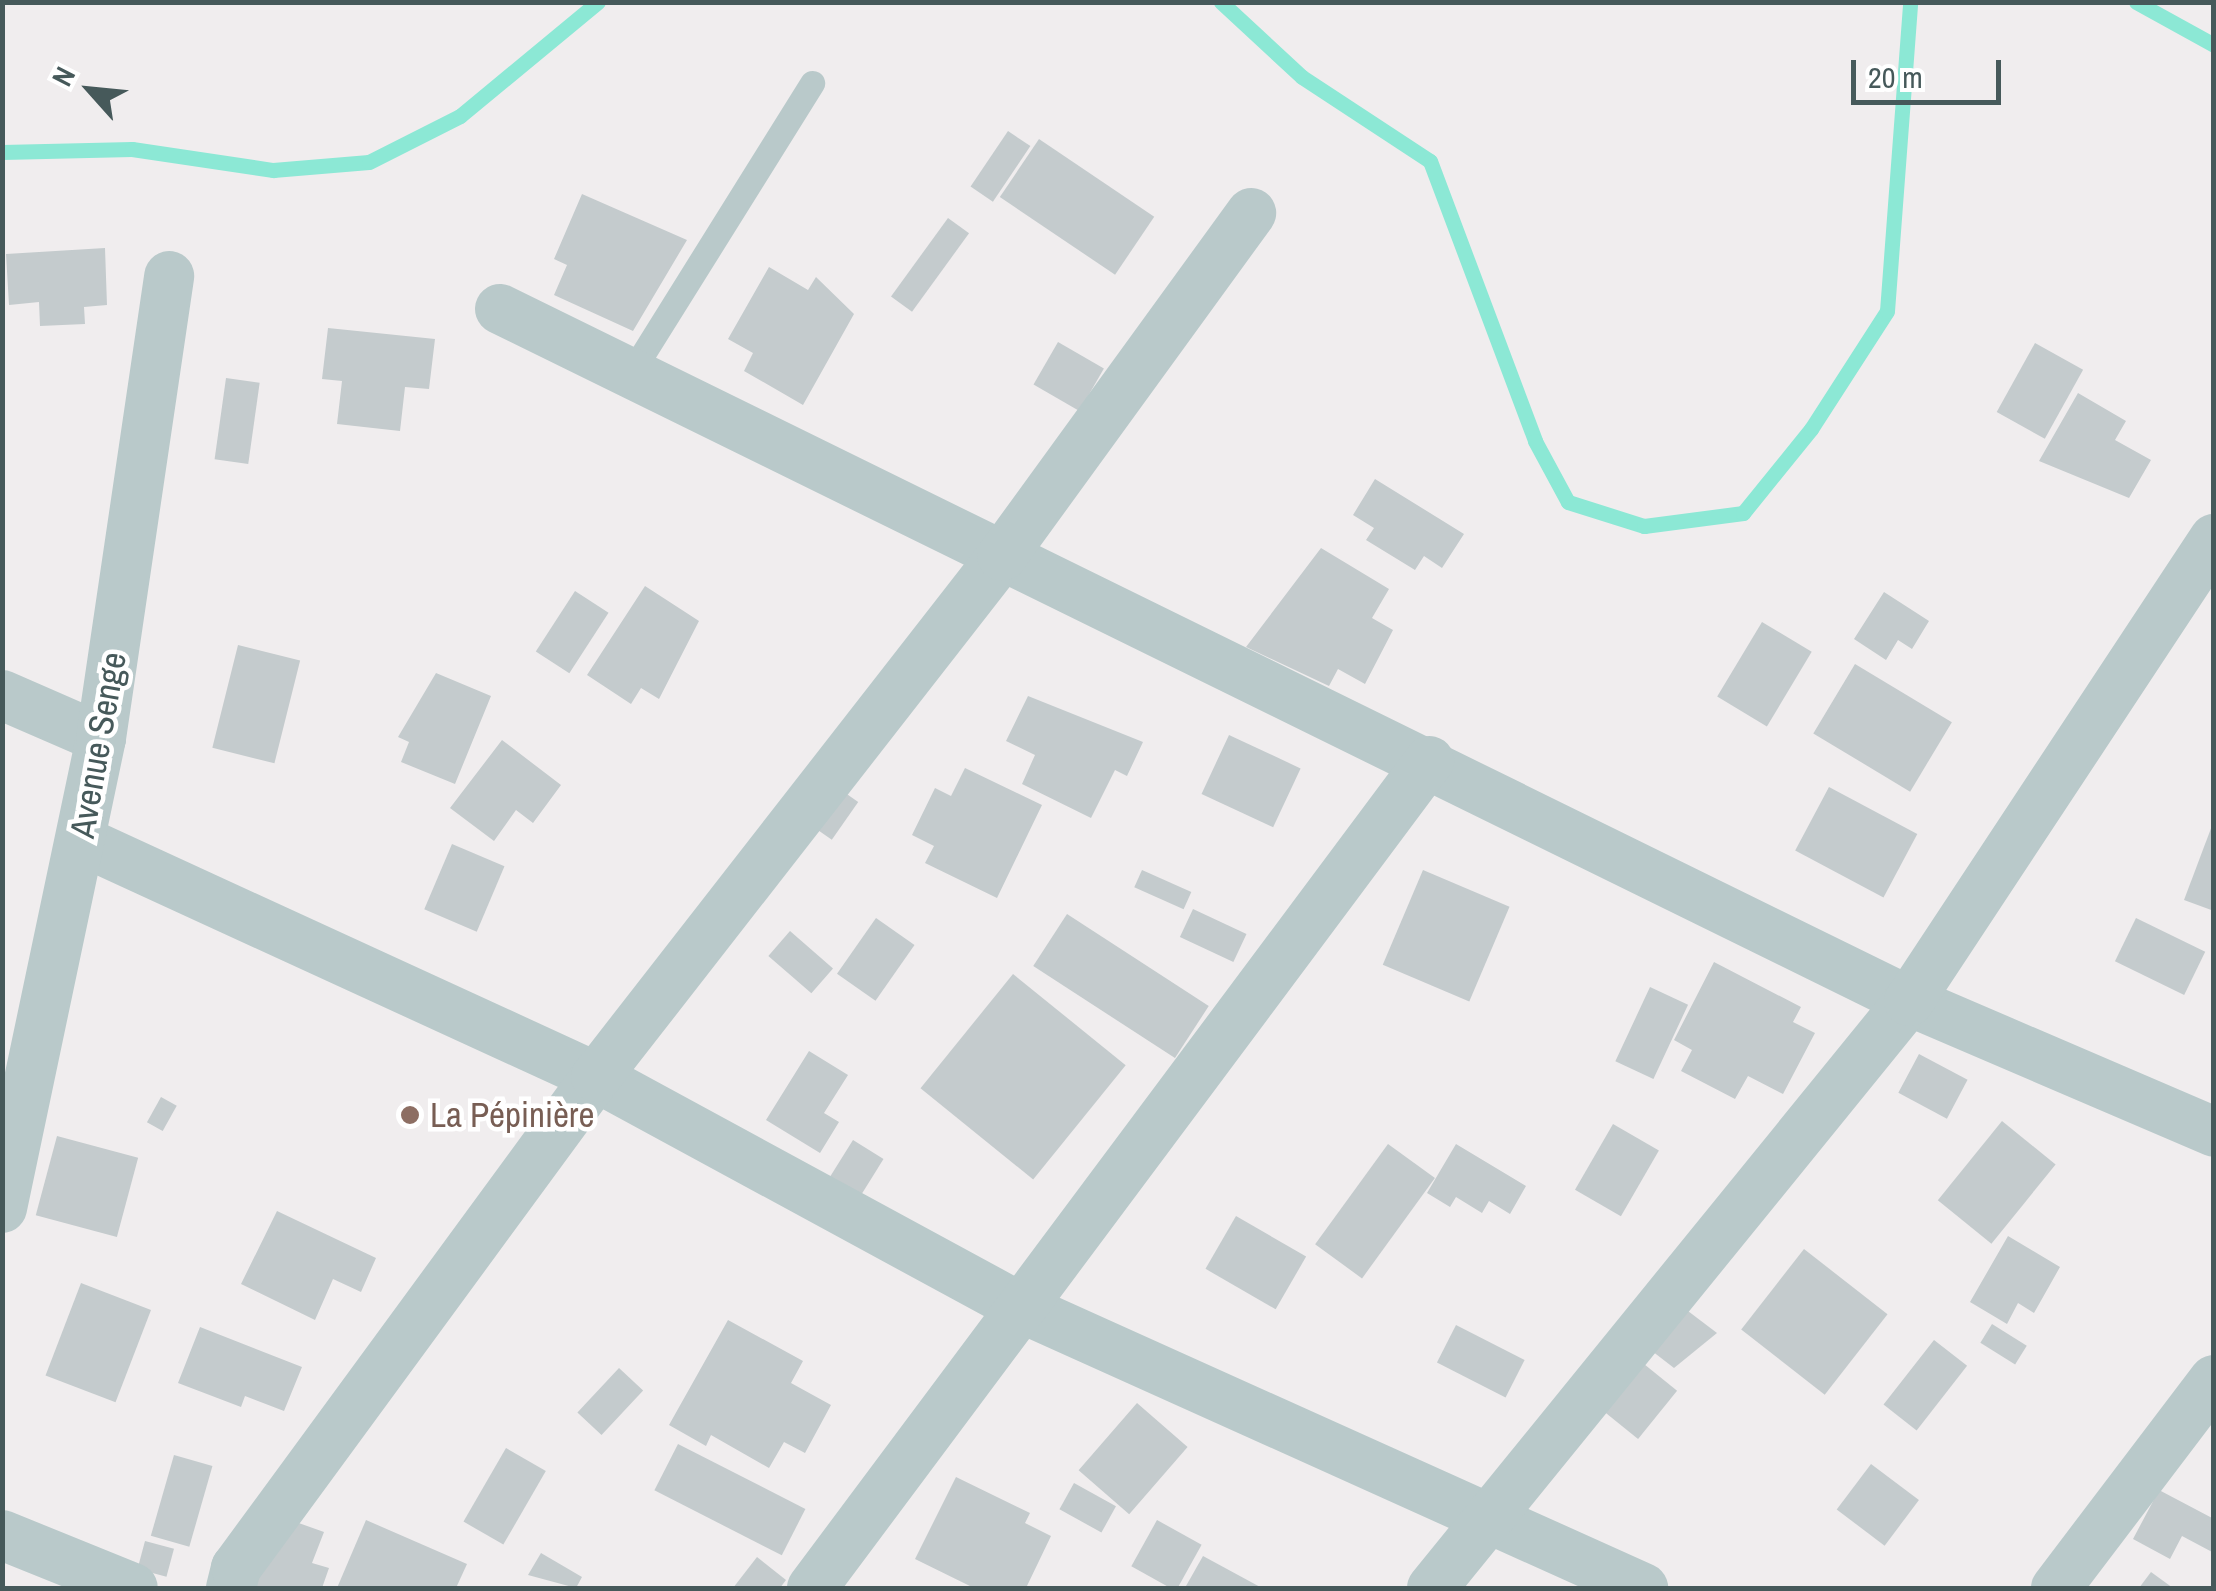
<!DOCTYPE html>
<html>
<head>
<meta charset="utf-8">
<style>
	body { margin:0 }
	#map { position:relative; width:2216px; height:1591px; overflow:hidden; background:#f0edee; font-family:"Archivo Narrow",sans-serif }
	div>[style] { position:absolute }
	[style*='--x'] { left:calc(var(--x)*1px); top:calc(var(--y)*1px); width:calc(var(--w)*1px); rotate:calc(var(--a)*1deg) }
	.stream>* { height:15px; margin:-7.5px; padding:0 7.5px; transform-origin:7.5px; border-radius:7.5px; background:#8ce8d5 }
	.building>* { inset:0; background:#c4cbcd; transform-origin:0 0 }
	.service>* { height:25px; margin:-12.5px; padding:0 12.5px; transform-origin:12.5px; border-radius:12.5px; background:#b9c9ca }
	.minor>* { height:50px; margin:-25px; padding:0 25px; transform-origin:25px; border-radius:25px; background:#b9c9ca }
	.dots>* { width:28px; height:28px; translate:-50% -50%; box-sizing:border-box; border:5px solid #fff; border-radius:50% }
	span { translate:-50% -50%; white-space:nowrap; text-align:center; line-height:1.15; -webkit-text-stroke:9px #fff; paint-order:stroke }
	.street-label { font-size:35px; color:#46595a }
	.education-label { font-size:35px; color:#785e54 }
	.left { translate:0 -50%; text-align:left }
	.frame { position:absolute; inset:0; border:5px solid #46595a; pointer-events:none }
	.north { position:absolute; left:40px; top:40px; width:100px; height:100px; -webkit-text-stroke:8px #fff; paint-order:stroke; rotate:297deg; font-size:28px; font-weight:700; line-height:40px; text-align:center; color:#46595a }
	.north::after { content:''; display:block; margin:auto; width:35px; height:45px; background:#46595a; clip-path:polygon(50% 0,100% 100%,50% 72%,0 100%) }
	.scale { position:absolute; left:1851px; top:60px; width:150px; height:45px; box-sizing:border-box; border:5px solid #46595a; border-top:0; padding-left:12px; font-size:30px; line-height:35px; white-space:nowrap; color:#46595a; -webkit-text-stroke:8px #fff; paint-order:stroke }
</style>
</head>
<body>
<div id="map">
	<div class="stream">
		<div style="--x:1221;--y:2;--w:110;--a:42.8"></div>
		<div style="--x:1302;--y:77;--w:153;--a:33.3"></div>
		<div style="--x:1430;--y:161;--w:299;--a:69.4"></div>
		<div style="--x:1535;--y:441;--w:69;--a:61.6"></div>
		<div style="--x:1568;--y:502;--w:80;--a:17.5"></div>
		<div style="--x:1644;--y:526;--w:100;--a:-7.5"></div>
		<div style="--x:1743;--y:513;--w:108;--a:-51"></div>
		<div style="--x:1811;--y:429;--w:140;--a:-57.2"></div>
		<div style="--x:1887;--y:311;--w:310;--a:-85.7"></div>
		<div style="--x:2136;--y:2;--w:89;--a:28.9"></div>
		<div style="--x:2;--y:152;--w:130;--a:-1.3"></div>
		<div style="--x:132;--y:149;--w:143;--a:8.5"></div>
		<div style="--x:273;--y:170;--w:96;--a:-4.8"></div>
		<div style="--x:369;--y:162;--w:102;--a:-26.8"></div>
		<div style="--x:460;--y:116;--w:179;--a:-39.6"></div>
	</div>
	<div class="building">
		<div style="left:1008px;top:131px;width:27px;height:67px;rotate:34deg"></div>
		<div style="left:1039px;top:139px;width:139px;height:70px;rotate:34deg"></div>
		<div style="clip-path:polygon(582px 194px,687px 240px,633px 331px,554px 295px,567px 265px,554px 259px)"></div>
		<div style="left:948px;top:218px;width:26px;height:97px;rotate:36deg"></div>
		<div style="clip-path:polygon(105px 248px,107px 305px,84px 307px,85px 324px,40px 326px,39px 302px,9px 305px,6px 254px)"></div>
		<div style="clip-path:polygon(769px 267px,808px 290px,816px 277px,854px 314px,803px 405px,744px 371px,753px 353px,728px 339px)"></div>
		<div style="clip-path:polygon(328px 328px,435px 339px,429px 389px,405px 387px,400px 431px,337px 424px,342px 381px,322px 379px)"></div>
		<div style="left:1058px;top:342px;width:53px;height:49px;rotate:30deg"></div>
		<div style="left:2035px;top:343px;width:55px;height:79px;rotate:29deg"></div>
		<div style="left:226px;top:378px;width:34px;height:82px;rotate:8deg"></div>
		<div style="clip-path:polygon(2078px 393px,2126px 421px,2115px 440px,2151px 460px,2129px 498px,2039px 461px)"></div>
		<div style="clip-path:polygon(1375px 479px,1464px 534px,1442px 568px,1424px 556px,1415px 570px,1366px 540px,1374px 528px,1353px 515px)"></div>
		<div style="clip-path:polygon(1321px 548px,1389px 589px,1372px 618px,1393px 630px,1365px 684px,1338px 669px,1329px 686px,1246px 647px)"></div>
		<div style="clip-path:polygon(645px 586px,699px 621px,659px 699px,641px 688px,631px 704px,587px 675px)"></div>
		<div style="left:575px;top:591px;width:40px;height:72px;rotate:33deg"></div>
		<div style="clip-path:polygon(1884px 592px,1929px 621px,1912px 649px,1898px 640px,1886px 660px,1854px 639px)"></div>
		<div style="left:1762px;top:622px;width:58px;height:87px;rotate:31deg"></div>
		<div style="left:238px;top:645px;width:64px;height:106px;rotate:14deg"></div>
		<div style="left:1855px;top:664px;width:113px;height:81px;rotate:31deg"></div>
		<div style="clip-path:polygon(436px 673px,491px 696px,455px 784px,401px 762px,409px 742px,398px 737px)"></div>
		<div style="clip-path:polygon(1028px 696px,1143px 742px,1127px 776px,1115px 770px,1091px 818px,1022px 784px,1035px 755px,1006px 741px)"></div>
		<div style="left:1229px;top:735px;width:79px;height:65px;rotate:25deg"></div>
		<div style="clip-path:polygon(502px 740px,561px 785px,533px 823px,516px 810px,494px 841px,450px 808px)"></div>
		<div style="clip-path:polygon(965px 768px,1042px 805px,997px 898px,925px 863px,934px 846px,912px 835px,935px 788px,951px 796px)"></div>
		<div style="left:1829px;top:787px;width:100px;height:72px;rotate:28deg"></div>
		<div style="left:841px;top:790px;width:21px;height:46px;rotate:35deg"></div>
		<div style="clip-path:polygon(2213px 823px,2214px 823px,2214px 911px,2184px 900px)"></div>
		<div style="left:452px;top:844px;width:57px;height:71px;rotate:23deg"></div>
		<div style="left:1142px;top:870px;width:54px;height:19px;rotate:24deg"></div>
		<div style="left:1423px;top:870px;width:94px;height:103px;rotate:23deg"></div>
		<div style="left:1193px;top:909px;width:59px;height:31px;rotate:25deg"></div>
		<div style="left:1067px;top:914px;width:169px;height:62px;rotate:33deg"></div>
		<div style="left:876px;top:918px;width:47px;height:68px;rotate:35deg"></div>
		<div style="left:2136px;top:918px;width:77px;height:48px;rotate:26deg"></div>
		<div style="left:790px;top:931px;width:57px;height:33px;rotate:41deg"></div>
		<div style="clip-path:polygon(1714px 962px,1801px 1007px,1793px 1022px,1815px 1033px,1783px 1094px,1748px 1076px,1735px 1099px,1681px 1071px,1692px 1050px,1674px 1040px)"></div>
		<div style="left:1013px;top:974px;width:145px;height:147px;rotate:39deg"></div>
		<div style="left:1650px;top:987px;width:42px;height:82px;rotate:25deg"></div>
		<div style="clip-path:polygon(809px 1051px,848px 1075px,824px 1113px,839px 1122px,820px 1153px,766px 1120px)"></div>
		<div style="left:1919px;top:1054px;width:55px;height:44px;rotate:28deg"></div>
		<div style="left:161px;top:1097px;width:18px;height:29px;rotate:29deg"></div>
		<div style="left:2002px;top:1121px;width:69px;height:102px;rotate:39deg"></div>
		<div style="left:1613px;top:1124px;width:53px;height:76px;rotate:30deg"></div>
		<div style="left:57px;top:1136px;width:84px;height:82px;rotate:15deg"></div>
		<div style="left:853px;top:1140px;width:36px;height:43px;rotate:32deg"></div>
		<div style="left:1388px;top:1144px;width:58px;height:124px;rotate:36deg"></div>
		<div style="clip-path:polygon(1456px 1144px,1526px 1186px,1510px 1214px,1489px 1201px,1482px 1213px,1456px 1197px,1450px 1207px,1427px 1193px)"></div>
		<div style="clip-path:polygon(277px 1211px,376px 1258px,361px 1292px,333px 1279px,315px 1320px,241px 1284px)"></div>
		<div style="left:1236px;top:1216px;width:81px;height:61px;rotate:30deg"></div>
		<div style="clip-path:polygon(2008px 1236px,2060px 1267px,2034px 1313px,2018px 1303px,2007px 1324px,1970px 1302px)"></div>
		<div style="left:1804px;top:1249px;width:106px;height:102px;rotate:38deg"></div>
		<div style="left:81px;top:1283px;width:75px;height:99px;rotate:21deg"></div>
		<div style="clip-path:polygon(1684px 1308px,1717px 1333px,1674px 1368px,1652px 1351px)"></div>
		<div style="clip-path:polygon(728px 1320px,803px 1361px,791px 1383px,831px 1405px,805px 1453px,784px 1442px,769px 1468px,711px 1435px,706px 1446px,669px 1425px)"></div>
		<div style="left:1992px;top:1324px;width:41px;height:22px;rotate:32deg"></div>
		<div style="left:1456px;top:1325px;width:77px;height:42px;rotate:27deg"></div>
		<div style="clip-path:polygon(200px 1327px,302px 1367px,284px 1411px,245px 1396px,241px 1407px,178px 1383px)"></div>
		<div style="left:1934px;top:1340px;width:42px;height:82px;rotate:38deg"></div>
		<div style="left:1639px;top:1360px;width:49px;height:62px;rotate:39deg"></div>
		<div style="left:619px;top:1368px;width:33px;height:61px;rotate:43deg"></div>
		<div style="left:1137px;top:1403px;width:67px;height:89px;rotate:41deg"></div>
		<div style="left:678px;top:1444px;width:143px;height:52px;rotate:27deg"></div>
		<div style="left:506px;top:1448px;width:46px;height:85px;rotate:30deg"></div>
		<div style="left:174px;top:1455px;width:40px;height:84px;rotate:16deg"></div>
		<div style="left:1871px;top:1464px;width:60px;height:57px;rotate:37deg"></div>
		<div style="clip-path:polygon(956px 1477px,1030px 1513px,1025px 1523px,1051px 1536px,1026px 1588px,974px 1588px,915px 1559px)"></div>
		<div style="left:1074px;top:1483px;width:48px;height:30px;rotate:29deg"></div>
		<div style="clip-path:polygon(2159px 1490px,2214px 1519px,2214px 1553px,2182px 1536px,2170px 1559px,2133px 1539px)"></div>
		<div style="clip-path:polygon(279px 1516px,324px 1532px,312px 1563px,329px 1568px,322px 1588px,252px 1588px)"></div>
		<div style="clip-path:polygon(366px 1520px,467px 1564px,456px 1588px,337px 1588px)"></div>
		<div style="left:1157px;top:1520px;width:51px;height:53px;rotate:29deg"></div>
		<div style="left:145px;top:1541px;width:30px;height:29px;rotate:15deg"></div>
		<div style="clip-path:polygon(541px 1553px,582px 1577px,576px 1588px,528px 1575px)"></div>
		<div style="clip-path:polygon(1203px 1556px,1262px 1588px,1186px 1586px)"></div>
		<div style="clip-path:polygon(757px 1557px,786px 1580px,780px 1588px,733px 1588px)"></div>
		<div style="clip-path:polygon(2151px 1572px,2173px 1588px,2139px 1588px)"></div>
	</div>
	<div class="service">
		<div style="--x:631;--y:373;--w:342;--a:-58"></div>
	</div>
	<div class="minor">
		<div style="--x:500;--y:309;--w:1570;--a:26.16"></div>
		<div style="--x:1909;--y:1001;--w:332;--a:23.2"></div>
		<div style="--x:2;--y:695;--w:108;--a:23.5"></div>
		<div style="--x:82;--y:841;--w:566;--a:24.66"></div>
		<div style="--x:596;--y:1077;--w:489;--a:28.5"></div>
		<div style="--x:1026;--y:1310;--w:677;--a:24.25"></div>
		<div style="--x:2;--y:1208;--w:480;--a:-78.1"></div>
		<div style="--x:101;--y:738;--w:467;--a:-81.6"></div>
		<div style="--x:2;--y:1535;--w:141;--a:22"></div>
		<div style="--x:231;--y:1588;--w:21;--a:-76"></div>
		<div style="--x:236;--y:1568;--w:609;--a:-53.75"></div>
		<div style="--x:596;--y:1077;--w:661;--a:-52.07"></div>
		<div style="--x:1002;--y:556;--w:424;--a:-54"></div>
		<div style="--x:812;--y:1588;--w:1032;--a:-53.27"></div>
		<div style="--x:1432;--y:1588;--w:756;--a:-50.9"></div>
		<div style="--x:1909;--y:1001;--w:554;--a:-56.57"></div>
		<div style="--x:2056;--y:1588;--w:261;--a:-52.8"></div>
	</div>
	<div class="dots">
		<div style="left:410px;top:1115px;background:#8d6e63"></div>
	</div>
	<div class="street-label">
		<span style="left:98px;top:745px;rotate:-80deg">Avenue Senge</span>
	</div>
	<div class="education-label">
		<span class="left" style="left:430px;top:1115px">La Pépinière</span>
	</div>
	<div class="frame"></div>
	<div class="north">N</div>
	<div class="scale">20 m</div>
</div>
</body>
</html>
